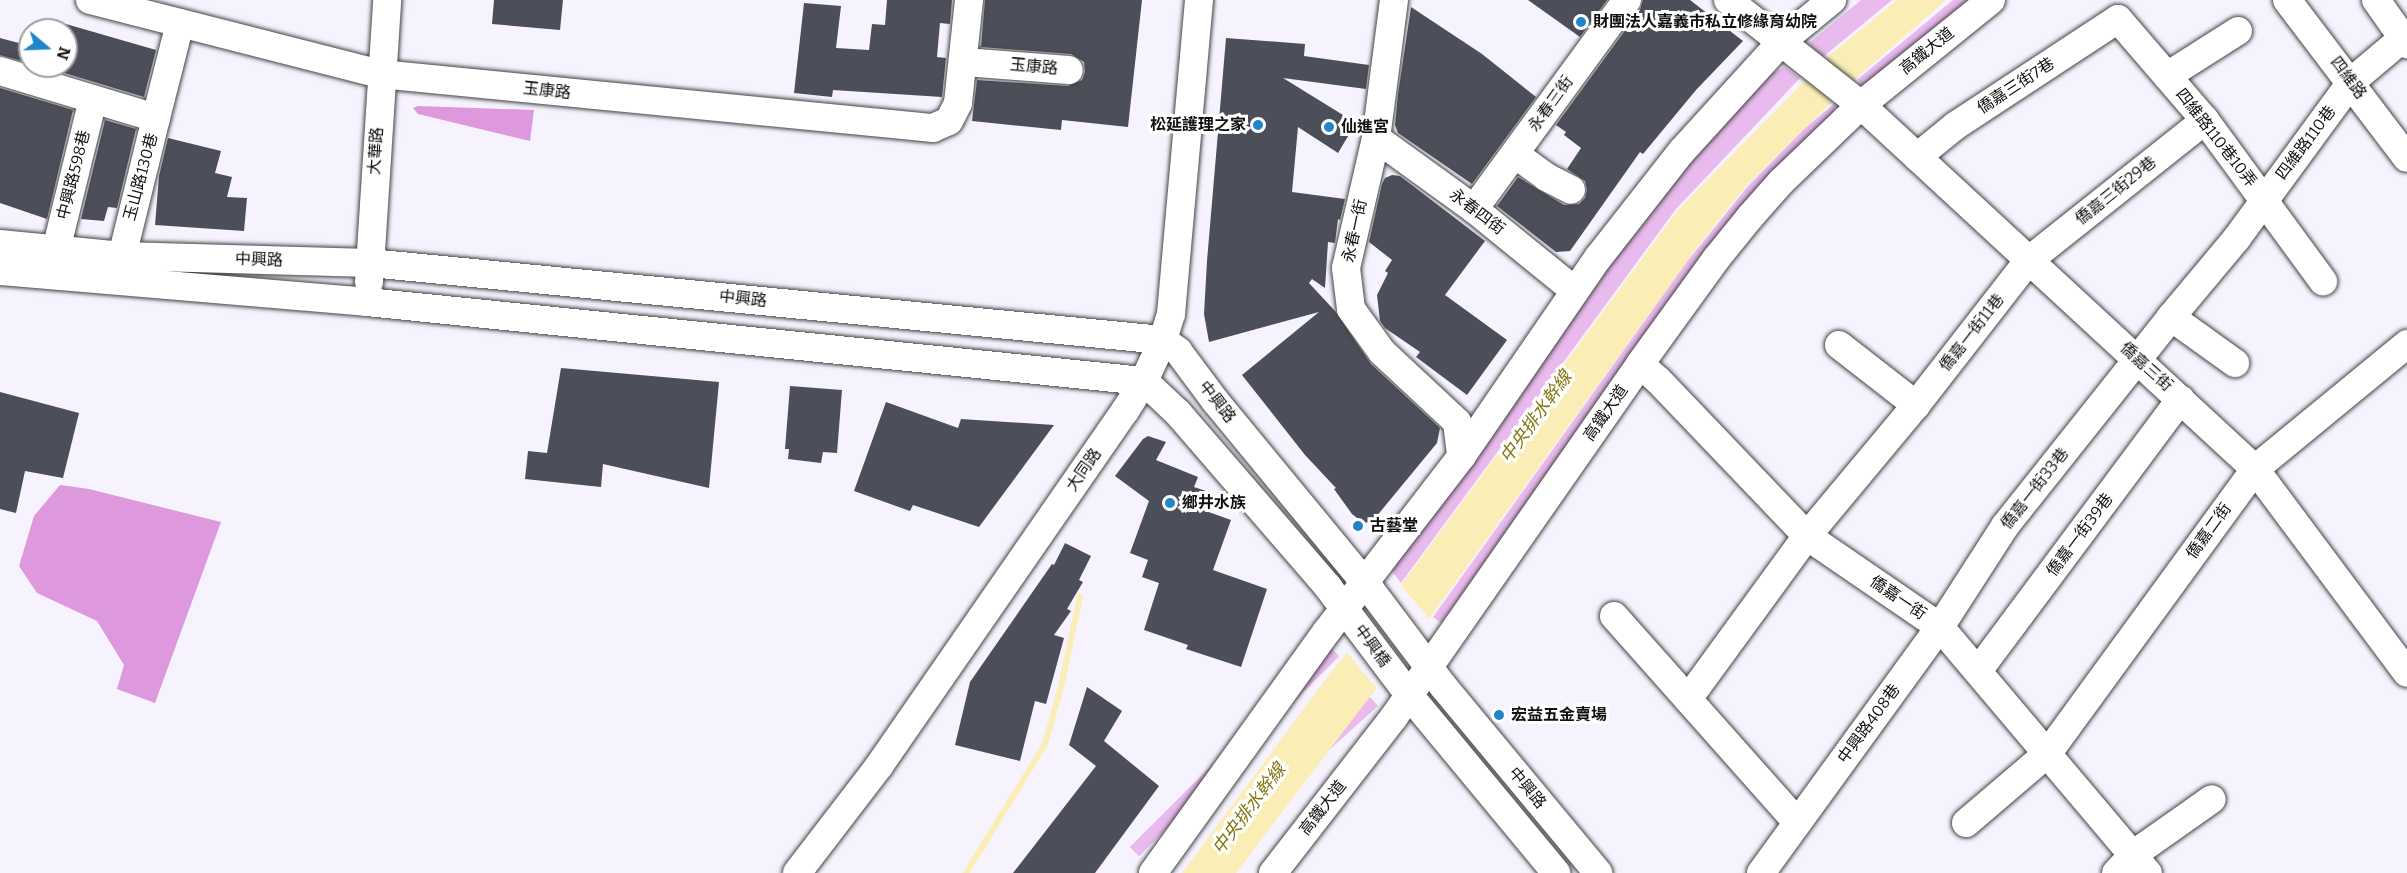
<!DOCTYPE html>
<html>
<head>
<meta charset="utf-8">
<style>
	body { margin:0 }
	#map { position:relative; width:2407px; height:873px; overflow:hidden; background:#f6f3ff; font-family:Bitter,"Noto Sans TC",serif }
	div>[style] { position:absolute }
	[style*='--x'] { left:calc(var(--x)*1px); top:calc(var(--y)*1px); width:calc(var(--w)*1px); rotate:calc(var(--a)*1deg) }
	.green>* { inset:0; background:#e9baed; transform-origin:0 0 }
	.forest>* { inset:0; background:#de98de }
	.water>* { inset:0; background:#faedb5 }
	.pier>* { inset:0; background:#f6f3ff }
	.stream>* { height:6px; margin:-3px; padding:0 3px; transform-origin:3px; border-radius:3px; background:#faedb5 }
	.building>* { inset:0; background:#4c4e5a }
	.roads { filter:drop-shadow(0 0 2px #434343) drop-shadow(0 0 2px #434343) }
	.minor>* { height:28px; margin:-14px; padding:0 14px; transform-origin:14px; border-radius:14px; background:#fff }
	.dots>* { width:16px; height:16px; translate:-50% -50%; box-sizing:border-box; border:3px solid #fff; border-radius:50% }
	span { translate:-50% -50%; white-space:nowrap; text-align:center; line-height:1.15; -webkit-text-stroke:6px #fff; paint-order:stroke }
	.poi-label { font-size:16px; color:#101010; font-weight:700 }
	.left { translate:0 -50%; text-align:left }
	.right { translate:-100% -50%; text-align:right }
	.street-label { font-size:16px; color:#101010 }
	.water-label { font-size:18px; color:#847611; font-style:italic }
	.north { position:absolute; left:18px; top:18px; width:60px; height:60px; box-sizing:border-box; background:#fff; border:2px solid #9f9f9f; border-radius:50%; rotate:109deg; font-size:16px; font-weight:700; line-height:24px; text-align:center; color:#101010 }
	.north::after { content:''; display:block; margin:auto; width:21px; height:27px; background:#1f86c9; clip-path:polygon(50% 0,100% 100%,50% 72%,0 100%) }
</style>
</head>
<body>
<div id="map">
	<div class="green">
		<div style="clip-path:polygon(1861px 0,1892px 0,1823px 57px,1808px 44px)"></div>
		<div style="clip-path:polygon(1953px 0,1977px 0,1865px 86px,1859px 82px,1858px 79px)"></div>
		<div style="clip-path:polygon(1785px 67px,1800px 78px,1676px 209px,1401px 583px,1389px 567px,1686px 162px,1770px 74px)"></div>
		<div style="clip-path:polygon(1835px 103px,1834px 113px,1622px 373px,1441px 623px,1433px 617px,1686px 263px,1748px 186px,1805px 128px)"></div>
		<div style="left:1330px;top:647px;width:13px;height:283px;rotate:45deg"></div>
		<div style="left:1370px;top:697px;width:12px;height:220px;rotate:48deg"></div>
	</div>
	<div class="forest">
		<div style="clip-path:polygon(418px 106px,534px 110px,530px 141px,418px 114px,413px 108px)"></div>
		<div style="clip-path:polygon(60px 485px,89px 489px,221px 522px,155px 703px,117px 689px,124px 665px,97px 621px,37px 593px,19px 566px,34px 516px)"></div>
	</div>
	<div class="water">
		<div style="clip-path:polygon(1897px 0,1946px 0,1854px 80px,1746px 186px,1701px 242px,1432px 615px,1236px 873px,1182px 873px,1329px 675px,1404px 581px,1678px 210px,1830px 55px)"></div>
	</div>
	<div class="pier">
		<div style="clip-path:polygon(1399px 583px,1431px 621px,1378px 690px,1345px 650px)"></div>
	</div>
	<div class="stream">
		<div style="--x:966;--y:873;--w:151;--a:-58.5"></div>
		<div style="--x:1045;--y:744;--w:59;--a:-74.3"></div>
		<div style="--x:1061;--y:687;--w:92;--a:-78.1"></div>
	</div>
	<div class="building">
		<div style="clip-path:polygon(494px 0,563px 0,560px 30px,492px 24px)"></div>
		<div style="clip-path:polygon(887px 0,952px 0,950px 24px,940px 23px,937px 57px,946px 58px,942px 97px,833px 90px,832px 97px,794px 93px,804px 3px,841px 6px,836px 48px,869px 50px,872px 24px,885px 25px)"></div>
		<div style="clip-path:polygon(985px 0,1142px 0,1128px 127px,1062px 120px,1061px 130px,972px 121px,977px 80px,1068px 86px,1082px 80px,1085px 72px,1084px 62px,1071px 54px,981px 47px)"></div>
		<div style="clip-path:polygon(1528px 0,1607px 0,1580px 37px)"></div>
		<div style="clip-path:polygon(1643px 0,1690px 0,1743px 41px,1696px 90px,1643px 154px,1640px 152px,1570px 251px,1556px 252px,1497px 206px,1518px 177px,1564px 205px,1579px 204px,1585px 198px,1587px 190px,1585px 181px,1567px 169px,1581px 148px,1564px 135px,1566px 132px,1556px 125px,1640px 10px)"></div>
		<div style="clip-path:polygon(1411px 7px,1482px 54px,1536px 97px,1472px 184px,1398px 133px,1395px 125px,1398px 94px)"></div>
		<div style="clip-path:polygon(66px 24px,156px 50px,144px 97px,41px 66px,66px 66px)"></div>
		<div style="clip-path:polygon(0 38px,30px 46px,30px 63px,0 55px)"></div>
		<div style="clip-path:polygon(1226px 38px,1305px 44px,1304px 56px,1369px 65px,1366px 89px,1283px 78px,1356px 123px,1338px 153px,1298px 127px,1292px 192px,1345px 199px,1340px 220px,1338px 219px,1335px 243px,1328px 242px,1325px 288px,1312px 279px,1309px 283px,1335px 311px,1371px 364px,1440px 428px,1437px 443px,1371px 523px,1362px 522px,1352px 514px,1334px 489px,1336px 488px,1305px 455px,1242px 375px,1319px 312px,1209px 342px,1204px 314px,1207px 261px)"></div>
		<div style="clip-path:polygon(0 88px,73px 110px,47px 219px,0 203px)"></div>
		<div style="clip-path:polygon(105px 120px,136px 129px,117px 208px,108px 207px,104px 221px,81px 219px)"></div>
		<div style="clip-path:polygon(168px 138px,221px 151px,215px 173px,232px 177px,227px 197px,247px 198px,244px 231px,155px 225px,159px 176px)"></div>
		<div style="clip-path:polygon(1392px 175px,1400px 176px,1485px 241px,1445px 295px,1507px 340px,1467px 395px,1416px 357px,1420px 352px,1385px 328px,1380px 321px,1377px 295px,1388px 273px,1385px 271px,1392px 260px,1369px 242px,1382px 184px,1385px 178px)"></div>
		<div style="clip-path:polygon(561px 368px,719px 382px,709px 488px,603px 464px,601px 487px,525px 479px,528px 451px,547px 453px)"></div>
		<div style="clip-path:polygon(790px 386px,842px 390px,837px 453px,823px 452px,821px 463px,788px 459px,789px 449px,785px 449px)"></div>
		<div style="clip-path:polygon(0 392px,79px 413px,63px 478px,25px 471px,16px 513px,0 509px)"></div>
		<div style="clip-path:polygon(886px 402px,958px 428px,961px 419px,1054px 425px,979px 527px,913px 505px,910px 511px,854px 491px)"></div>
		<div style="clip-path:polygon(1148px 436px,1166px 442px,1156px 460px,1198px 477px,1194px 487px,1209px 492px,1203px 510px,1231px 520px,1213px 570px,1267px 589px,1241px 667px,1186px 649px,1188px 645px,1144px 630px,1159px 583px,1142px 577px,1148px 560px,1130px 553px,1149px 501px,1115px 476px,1143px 439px)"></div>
		<div style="clip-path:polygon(1065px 543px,1091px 556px,1079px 580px,1083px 582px,1067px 609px,1071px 611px,1054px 635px,1064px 638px,1046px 704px,1035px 701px,1020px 761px,955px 745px,970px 682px,1052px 564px,1054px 565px)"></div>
		<div style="clip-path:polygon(1087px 687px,1122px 711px,1104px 741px,1159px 786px,1095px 873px,1013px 873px,1096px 766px,1069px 745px)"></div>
	</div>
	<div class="roads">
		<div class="minor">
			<div style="--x:90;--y:0;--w:299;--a:14.3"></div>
			<div style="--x:380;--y:74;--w:556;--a:5.58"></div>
			<div style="--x:933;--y:128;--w:17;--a:-24"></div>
			<div style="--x:949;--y:121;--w:20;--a:-63"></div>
			<div style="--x:958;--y:103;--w:104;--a:-83.9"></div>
			<div style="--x:1394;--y:0;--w:139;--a:97.4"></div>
			<div style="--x:1376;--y:138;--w:133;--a:103"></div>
			<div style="--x:1346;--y:268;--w:41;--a:83"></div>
			<div style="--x:1351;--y:309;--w:53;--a:54.2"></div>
			<div style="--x:1382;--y:352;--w:103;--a:43"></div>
			<div style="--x:1457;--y:422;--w:35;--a:83"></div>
			<div style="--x:1728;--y:0;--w:169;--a:38.3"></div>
			<div style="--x:1861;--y:105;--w:536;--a:42.73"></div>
			<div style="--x:2255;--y:469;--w:254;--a:53.3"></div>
			<div style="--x:2287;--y:0;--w:198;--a:52.8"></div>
			<div style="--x:2376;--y:0;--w:54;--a:54.8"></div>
			<div style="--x:964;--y:62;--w:105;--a:4.4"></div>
			<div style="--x:0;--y:71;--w:163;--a:16.8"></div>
			<div style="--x:156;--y:118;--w:142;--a:103.8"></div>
			<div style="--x:2167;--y:76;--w:84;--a:-32.4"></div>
			<div style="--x:156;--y:118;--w:98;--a:-75.8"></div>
			<div style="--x:1376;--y:138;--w:121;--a:35.9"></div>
			<div style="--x:1474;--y:209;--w:130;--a:39.1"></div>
			<div style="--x:1917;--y:157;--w:49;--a:-39.2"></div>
			<div style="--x:1955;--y:126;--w:195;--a:-33.3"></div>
			<div style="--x:2118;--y:19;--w:133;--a:49.3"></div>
			<div style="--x:2205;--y:120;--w:200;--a:53.8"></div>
			<div style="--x:1512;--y:158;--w:11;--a:10"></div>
			<div style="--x:1523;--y:160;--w:29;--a:36"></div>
			<div style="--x:1546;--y:177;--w:28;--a:27"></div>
			<div style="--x:1474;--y:209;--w:259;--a:-53.8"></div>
			<div style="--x:0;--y:244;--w:123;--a:5.6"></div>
			<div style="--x:122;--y:256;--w:248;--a:1.6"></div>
			<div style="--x:370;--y:263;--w:797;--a:5.55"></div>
			<div style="--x:1163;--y:340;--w:19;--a:36"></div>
			<div style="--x:1178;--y:351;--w:64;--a:53.3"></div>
			<div style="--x:1216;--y:402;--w:242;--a:50.5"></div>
			<div style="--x:1370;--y:589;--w:121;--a:53"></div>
			<div style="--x:1443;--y:686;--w:243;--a:50.3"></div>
			<div style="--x:56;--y:250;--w:155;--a:-76.2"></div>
			<div style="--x:0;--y:271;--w:368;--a:4.8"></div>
			<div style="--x:367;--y:302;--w:781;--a:5.81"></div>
			<div style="--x:1144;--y:381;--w:47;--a:43.3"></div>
			<div style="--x:1178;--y:413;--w:230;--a:49.2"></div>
			<div style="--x:1328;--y:587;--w:135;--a:53.1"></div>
			<div style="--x:1409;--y:695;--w:231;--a:50.4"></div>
			<div style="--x:369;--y:282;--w:283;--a:-86.3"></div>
			<div style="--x:2171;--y:317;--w:79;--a:35.7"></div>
			<div style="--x:1839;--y:345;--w:98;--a:37.9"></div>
			<div style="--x:1640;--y:364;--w:24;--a:42"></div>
			<div style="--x:1658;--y:380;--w:216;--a:46.3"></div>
			<div style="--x:1807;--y:536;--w:161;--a:34.4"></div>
			<div style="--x:1940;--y:627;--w:322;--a:49.8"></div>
			<div style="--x:1614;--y:616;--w:276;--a:48.4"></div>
			<div style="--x:1978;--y:671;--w:339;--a:-53.3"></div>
			<div style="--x:1688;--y:699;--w:202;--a:-53.9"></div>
			<div style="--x:1807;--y:536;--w:170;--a:-50.2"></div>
			<div style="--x:1916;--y:405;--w:182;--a:-52.1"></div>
			<div style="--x:2028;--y:261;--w:226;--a:-38.5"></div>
			<div style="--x:1966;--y:823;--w:108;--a:-40.5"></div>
			<div style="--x:2048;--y:753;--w:351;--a:-53.9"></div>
			<div style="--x:2255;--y:469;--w:197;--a:-39.4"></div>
			<div style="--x:797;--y:873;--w:135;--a:-52.5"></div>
			<div style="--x:879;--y:766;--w:432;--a:-55.3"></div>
			<div style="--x:1125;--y:411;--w:36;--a:-58"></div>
			<div style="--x:1144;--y:381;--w:45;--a:-65.1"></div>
			<div style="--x:1163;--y:340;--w:27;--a:-73"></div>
			<div style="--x:1171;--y:314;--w:315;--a:-84.9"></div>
			<div style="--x:1153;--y:873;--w:298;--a:-54.3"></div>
			<div style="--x:1327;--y:631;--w:220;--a:-52.4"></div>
			<div style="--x:1461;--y:457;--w:242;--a:-55.5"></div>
			<div style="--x:1598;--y:258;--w:136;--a:-51.9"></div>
			<div style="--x:1682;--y:151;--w:149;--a:-47.7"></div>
			<div style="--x:1782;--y:41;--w:65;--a:-39.4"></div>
			<div style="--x:1273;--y:873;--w:197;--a:-52.2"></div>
			<div style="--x:1394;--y:717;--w:430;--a:-55.1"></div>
			<div style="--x:1640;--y:364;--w:130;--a:-54.1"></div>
			<div style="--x:1716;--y:259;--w:54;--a:-51"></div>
			<div style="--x:1750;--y:217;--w:47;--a:-48.5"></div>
			<div style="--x:1781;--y:182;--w:111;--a:-43.9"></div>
			<div style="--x:1861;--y:105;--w:167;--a:-38.9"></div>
			<div style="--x:1761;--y:873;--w:304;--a:-54"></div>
			<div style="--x:1940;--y:627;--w:120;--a:-57.2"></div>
			<div style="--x:2005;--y:526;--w:267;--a:-51.5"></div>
			<div style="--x:2171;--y:317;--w:103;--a:-50.1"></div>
			<div style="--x:2237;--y:238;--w:193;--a:-53.8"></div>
			<div style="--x:2351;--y:82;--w:68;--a:-40.2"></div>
			<div style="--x:2116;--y:873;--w:26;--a:-47"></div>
			<div style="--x:2134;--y:854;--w:95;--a:-35.2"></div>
		</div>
	</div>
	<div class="dots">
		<div style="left:1581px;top:22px;background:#1f86c9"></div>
		<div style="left:1258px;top:125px;background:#1f86c9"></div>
		<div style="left:1329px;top:127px;background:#1f86c9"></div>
		<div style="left:1170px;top:503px;background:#1f86c9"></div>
		<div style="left:1358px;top:526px;background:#1f86c9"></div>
		<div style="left:1499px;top:715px;background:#1f86c9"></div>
	</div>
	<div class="poi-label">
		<span class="left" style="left:1593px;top:22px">財團法人嘉義市私立修緣育幼院</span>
		<span class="right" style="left:1246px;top:125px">松延護理之家</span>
		<span class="left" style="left:1341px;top:127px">仙進宮</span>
		<span class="left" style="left:1182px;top:503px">鄉井水族</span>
		<span class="left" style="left:1370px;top:526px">古藝堂</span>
		<span class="left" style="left:1511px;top:715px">宏益五金賣場</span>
	</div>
	<div class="street-label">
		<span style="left:1927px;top:51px;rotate:-39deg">高鐵大道</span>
		<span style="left:1034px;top:67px;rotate:5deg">玉康路</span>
		<span style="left:2348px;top:78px;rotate:53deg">四維路</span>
		<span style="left:2016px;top:86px;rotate:-33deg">僑嘉三街7巷</span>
		<span style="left:547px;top:91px;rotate:6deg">玉康路</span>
		<span style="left:1551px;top:104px;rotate:-54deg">永春三街</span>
		<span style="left:2216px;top:138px;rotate:52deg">四維路110巷10弄</span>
		<span style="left:2306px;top:143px;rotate:-53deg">四維路110巷</span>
		<span style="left:376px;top:151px;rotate:-86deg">大華路</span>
		<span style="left:74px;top:175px;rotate:-76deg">中興路598巷</span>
		<span style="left:141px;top:177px;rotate:-75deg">玉山路130巷</span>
		<span style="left:2116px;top:191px;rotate:-39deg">僑嘉三街29巷</span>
		<span style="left:1477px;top:212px;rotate:37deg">永春四街</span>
		<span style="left:1355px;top:231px;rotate:-78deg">永春一街</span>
		<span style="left:259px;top:260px;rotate:2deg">中興路</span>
		<span style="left:743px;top:299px;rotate:6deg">中興路</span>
		<span style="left:1972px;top:333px;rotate:-52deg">僑嘉一街11巷</span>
		<span style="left:2146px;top:367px;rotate:42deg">僑嘉三街</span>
		<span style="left:1217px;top:402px;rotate:52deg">中興路</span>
		<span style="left:1606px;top:413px;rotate:-55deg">高鐵大道</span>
		<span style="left:1084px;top:470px;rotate:-55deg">大同路</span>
		<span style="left:2035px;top:489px;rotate:-52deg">僑嘉一街33巷</span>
		<span style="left:2209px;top:531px;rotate:-54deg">僑嘉二街</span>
		<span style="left:2080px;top:535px;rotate:-53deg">僑嘉一街39巷</span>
		<span style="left:1898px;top:598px;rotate:34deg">僑嘉一街</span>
		<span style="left:1372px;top:646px;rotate:54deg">中興橋</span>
		<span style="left:1869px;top:724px;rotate:-54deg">中興路408巷</span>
		<span style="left:1527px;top:788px;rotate:50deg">中興路</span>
		<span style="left:1323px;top:808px;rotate:-52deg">高鐵大道</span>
	</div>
	<div class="water-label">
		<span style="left:1536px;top:417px;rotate:-54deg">中央排水幹線</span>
		<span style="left:1249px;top:809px;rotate:-53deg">中央排水幹線</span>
	</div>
	<div class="north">N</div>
</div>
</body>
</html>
